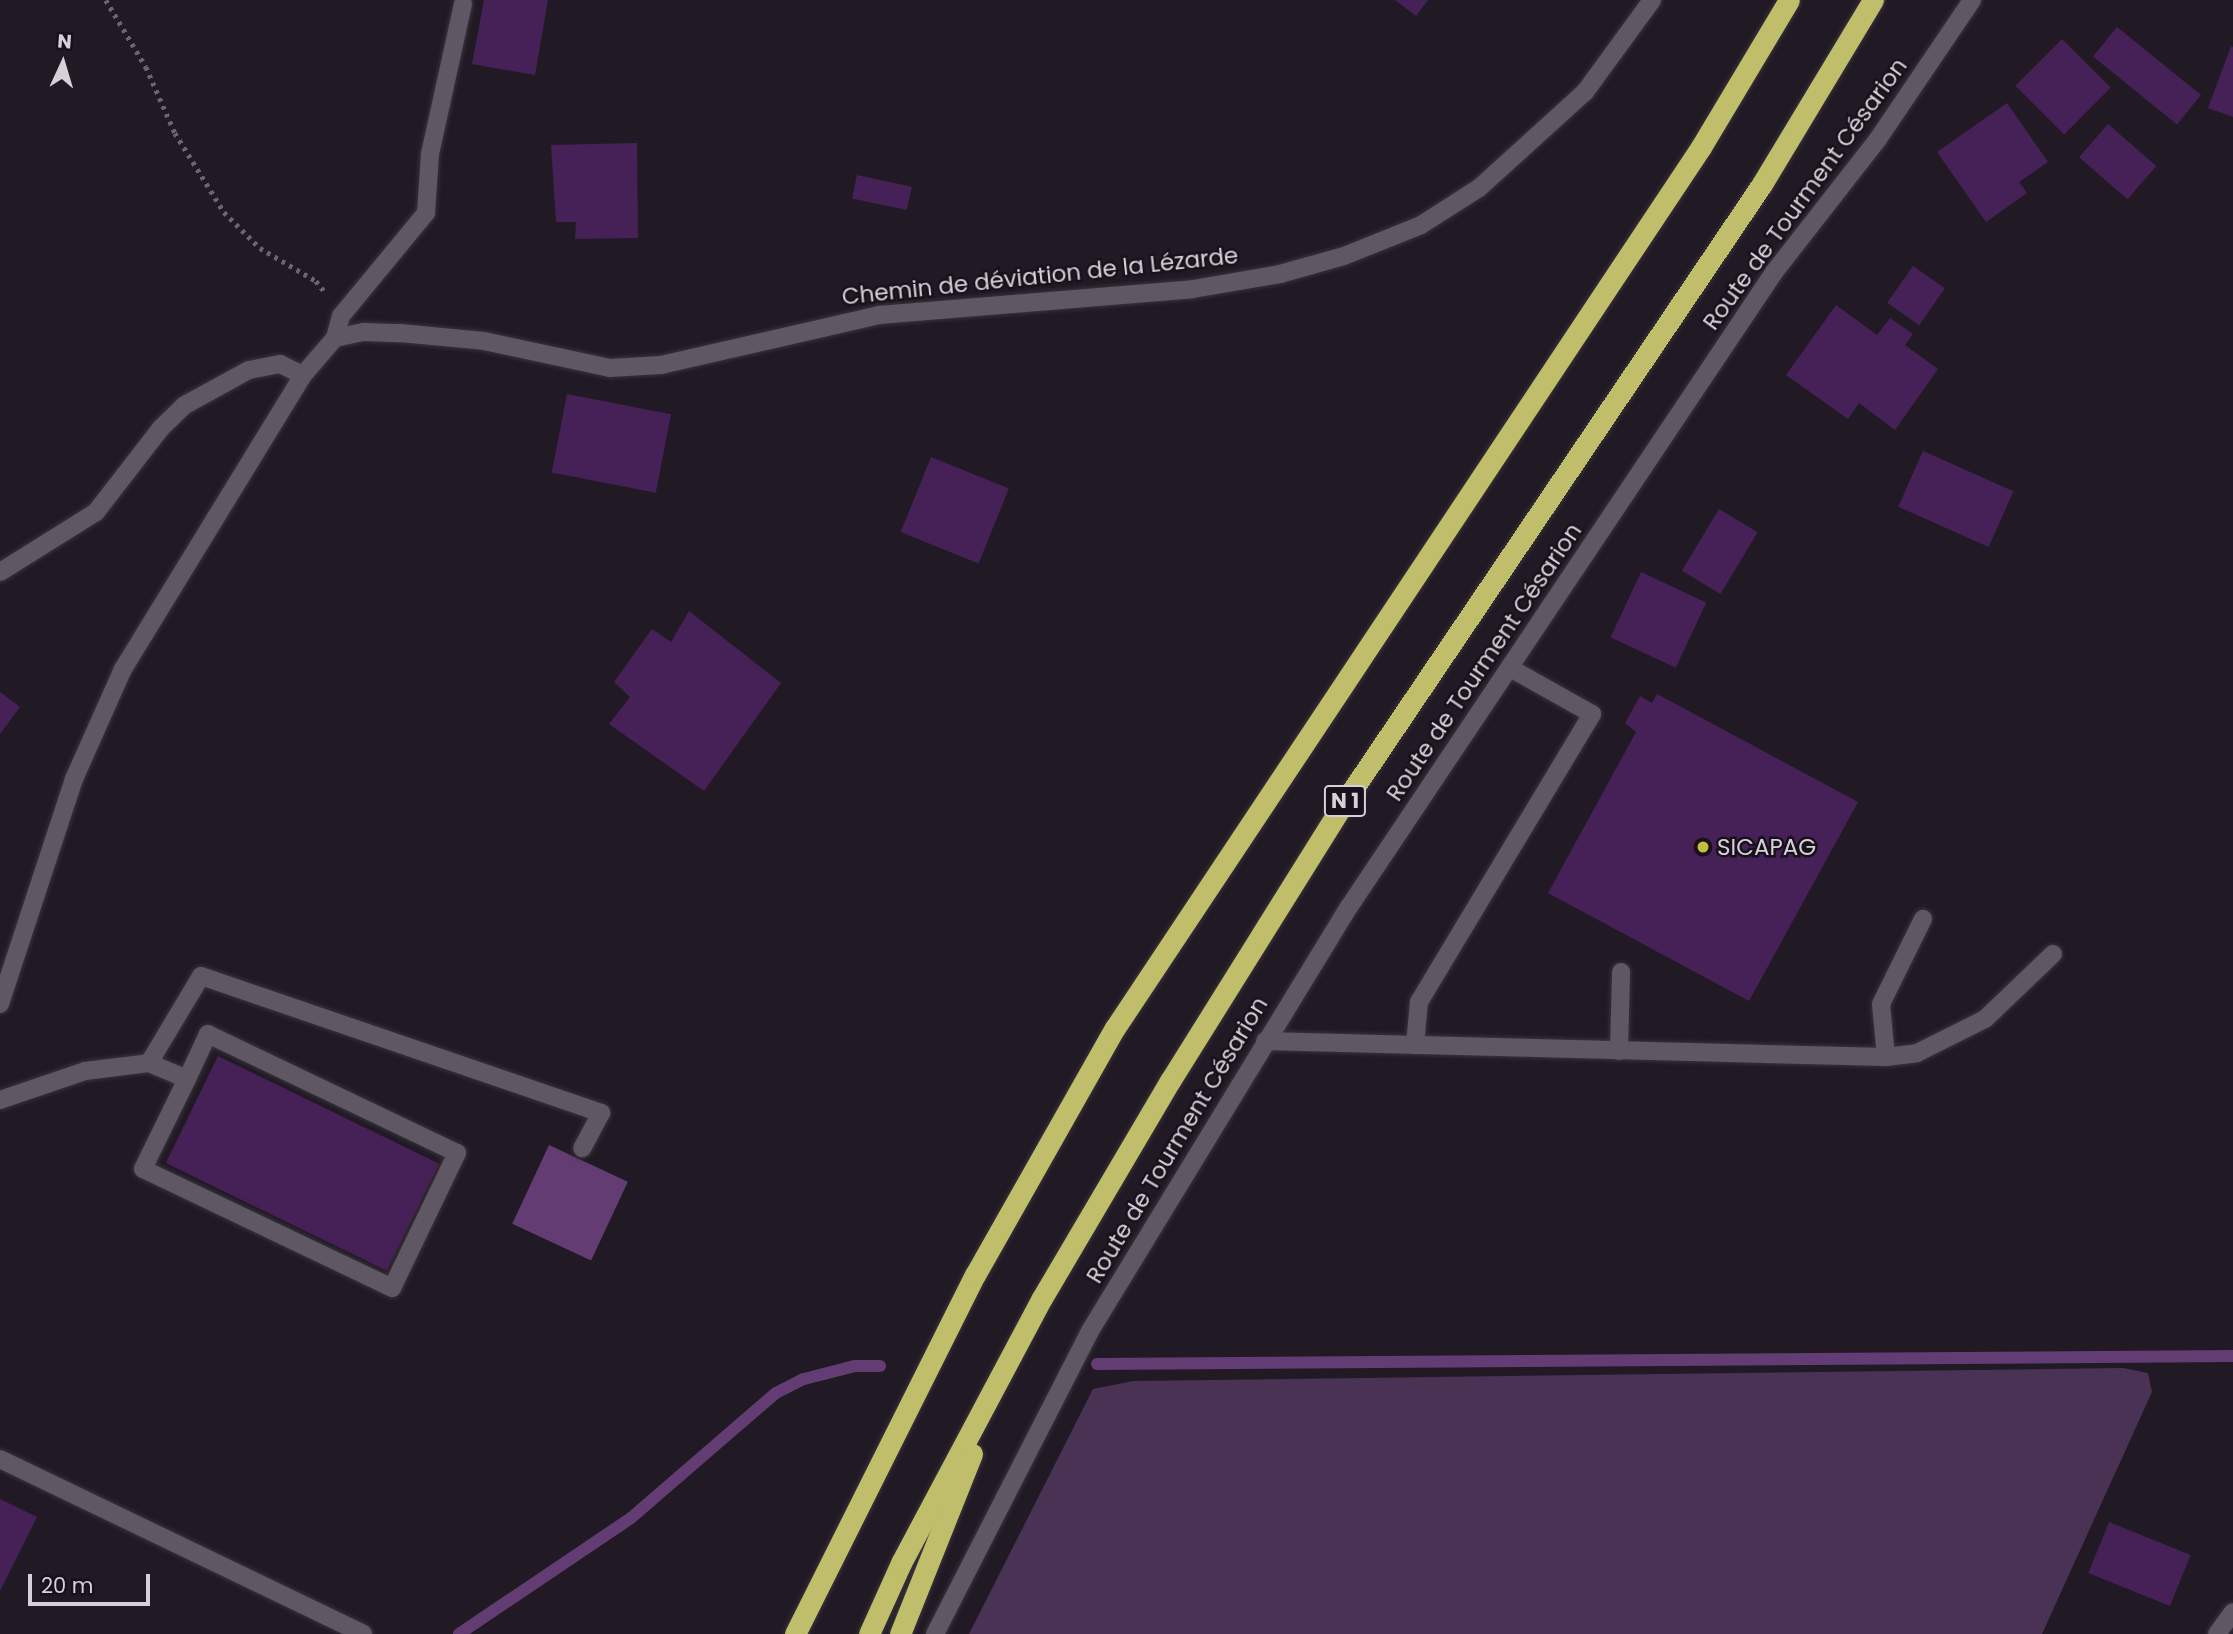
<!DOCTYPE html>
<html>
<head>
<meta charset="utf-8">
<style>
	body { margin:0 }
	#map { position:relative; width:2233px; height:1634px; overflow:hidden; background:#211a25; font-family:Poppins,sans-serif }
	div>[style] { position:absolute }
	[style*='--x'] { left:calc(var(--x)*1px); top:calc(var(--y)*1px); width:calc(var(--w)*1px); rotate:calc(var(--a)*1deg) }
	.green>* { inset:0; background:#493254 }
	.water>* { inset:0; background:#623c73; transform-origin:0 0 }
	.stream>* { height:12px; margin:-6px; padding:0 6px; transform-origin:6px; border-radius:6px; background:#623c73 }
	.building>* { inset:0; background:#462157; transform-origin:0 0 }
	.path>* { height:4.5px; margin-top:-2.25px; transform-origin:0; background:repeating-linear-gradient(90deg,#6c656f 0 3.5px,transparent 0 8.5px) }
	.roads { filter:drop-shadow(0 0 2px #38333a) drop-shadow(0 0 2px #38333a) }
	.minor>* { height:18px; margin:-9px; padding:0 9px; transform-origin:9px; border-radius:9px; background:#5f5763 }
	.highway>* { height:21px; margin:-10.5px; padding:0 10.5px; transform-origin:10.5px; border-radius:10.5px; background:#c0be6a }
	.dots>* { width:19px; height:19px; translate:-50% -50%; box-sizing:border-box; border:4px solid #18111b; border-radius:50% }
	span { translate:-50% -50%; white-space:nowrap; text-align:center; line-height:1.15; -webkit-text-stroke:5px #18111b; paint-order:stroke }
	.shield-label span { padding:2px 5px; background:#18111b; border:2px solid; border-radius:5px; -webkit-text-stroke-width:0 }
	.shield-label { font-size:21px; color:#d6d1d8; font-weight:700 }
	.street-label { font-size:23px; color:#d6d1d8 }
	.poi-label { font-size:23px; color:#d6d1d8 }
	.left { translate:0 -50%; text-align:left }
	.north { position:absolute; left:28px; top:28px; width:70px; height:70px; -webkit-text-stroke:5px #18111b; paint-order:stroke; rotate:4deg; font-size:19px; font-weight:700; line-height:28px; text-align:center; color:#d6d1d8 }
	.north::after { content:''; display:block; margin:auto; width:24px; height:32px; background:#d6d1d8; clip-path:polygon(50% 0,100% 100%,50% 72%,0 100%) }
	.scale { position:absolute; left:28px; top:1574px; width:122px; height:32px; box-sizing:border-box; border:4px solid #d6d1d8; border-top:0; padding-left:9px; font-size:21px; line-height:24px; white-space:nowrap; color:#d6d1d8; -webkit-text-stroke:5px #18111b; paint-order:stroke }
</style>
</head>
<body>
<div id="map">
	<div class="green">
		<div style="clip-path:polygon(2123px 1368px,2148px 1373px,2152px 1392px,2042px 1634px,969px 1634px,1093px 1389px,1133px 1381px)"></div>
	</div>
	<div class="water">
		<div style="left:549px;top:1145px;width:87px;height:87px;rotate:25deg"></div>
	</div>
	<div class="stream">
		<div style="--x:1097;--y:1364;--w:1136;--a:-0.4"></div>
		<div style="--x:459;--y:1634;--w:207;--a:-34"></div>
		<div style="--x:631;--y:1518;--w:191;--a:-40.8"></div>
		<div style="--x:776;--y:1393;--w:31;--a:-27"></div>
		<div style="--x:804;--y:1379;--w:53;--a:-14.3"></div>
		<div style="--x:855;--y:1366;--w:25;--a:0"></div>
	</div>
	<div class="building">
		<div style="clip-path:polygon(484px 0,548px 0,535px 75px,472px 64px)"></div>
		<div style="clip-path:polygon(1395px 0,1428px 0,1416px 16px)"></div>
		<div style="left:2117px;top:27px;width:108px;height:38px;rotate:39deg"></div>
		<div style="left:2062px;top:39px;width:69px;height:66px;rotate:45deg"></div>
		<div style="clip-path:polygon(2231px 46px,2233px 47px,2233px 117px,2208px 108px)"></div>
		<div style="clip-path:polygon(2007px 103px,2048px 162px,2019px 182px,2027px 193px,1986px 222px,1937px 152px)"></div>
		<div style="left:2108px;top:124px;width:64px;height:44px;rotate:41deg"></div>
		<div style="clip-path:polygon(637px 143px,638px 238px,575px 239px,576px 222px,556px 222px,551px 145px)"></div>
		<div style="left:857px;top:175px;width:56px;height:24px;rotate:12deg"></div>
		<div style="left:1913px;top:266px;width:39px;height:45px;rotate:35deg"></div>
		<div style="clip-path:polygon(1836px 305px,1877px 335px,1890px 318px,1913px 334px,1905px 345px,1938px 369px,1895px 430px,1859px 403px,1848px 419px,1786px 375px)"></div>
		<div style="left:567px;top:394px;width:106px;height:80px;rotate:11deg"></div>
		<div style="left:1923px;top:451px;width:99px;height:61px;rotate:24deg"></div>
		<div style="left:931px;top:457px;width:84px;height:81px;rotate:22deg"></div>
		<div style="left:1719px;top:509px;width:45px;height:72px;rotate:31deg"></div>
		<div style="left:1641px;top:572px;width:72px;height:72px;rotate:25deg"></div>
		<div style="clip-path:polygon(689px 611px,781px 683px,704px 791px,609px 724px,630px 697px,614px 682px,652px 629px,671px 642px)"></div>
		<div style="clip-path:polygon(0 692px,20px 707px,0 734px)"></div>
		<div style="clip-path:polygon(1657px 694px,1858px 802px,1749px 1001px,1548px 893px,1636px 732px,1625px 723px,1640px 696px,1652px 703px)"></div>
		<div style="left:218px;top:1056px;width:246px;height:119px;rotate:26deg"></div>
		<div style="clip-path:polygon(0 1499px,37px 1517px,0 1591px)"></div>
		<div style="left:2109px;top:1522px;width:88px;height:55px;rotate:22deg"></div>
	</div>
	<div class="path">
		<div style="--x:106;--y:0;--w:78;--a:59.2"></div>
		<div style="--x:146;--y:67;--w:72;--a:66.3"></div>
		<div style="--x:175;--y:133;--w:93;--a:58.2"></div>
		<div style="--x:224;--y:212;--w:51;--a:45"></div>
		<div style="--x:260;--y:248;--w:65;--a:30.5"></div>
		<div style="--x:316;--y:281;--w:14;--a:51"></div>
	</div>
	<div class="roads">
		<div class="minor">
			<div style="--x:335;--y:338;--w:23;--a:-75"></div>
			<div style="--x:341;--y:316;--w:134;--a:-50.5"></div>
			<div style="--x:426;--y:213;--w:59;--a:-86.1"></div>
			<div style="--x:430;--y:154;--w:154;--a:-77.6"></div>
			<div style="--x:0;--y:572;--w:113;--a:-32"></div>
			<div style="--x:96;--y:512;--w:106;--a:-52.3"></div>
			<div style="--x:161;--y:428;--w:33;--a:-44"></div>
			<div style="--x:185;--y:405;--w:73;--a:-28.7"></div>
			<div style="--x:249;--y:370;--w:32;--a:-11"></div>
			<div style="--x:280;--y:364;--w:25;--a:26"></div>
			<div style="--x:0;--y:1004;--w:237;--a:-71.8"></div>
			<div style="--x:74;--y:779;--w:120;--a:-66"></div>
			<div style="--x:123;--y:669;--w:345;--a:-58.5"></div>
			<div style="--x:303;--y:375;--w:49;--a:-49.1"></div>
			<div style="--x:335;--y:338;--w:30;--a:-12"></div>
			<div style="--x:364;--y:332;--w:36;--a:2"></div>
			<div style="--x:400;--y:333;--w:84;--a:5.4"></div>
			<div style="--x:484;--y:341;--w:129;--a:12.1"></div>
			<div style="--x:610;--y:368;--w:51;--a:-3.4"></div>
			<div style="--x:661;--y:365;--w:224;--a:-12.9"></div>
			<div style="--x:879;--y:315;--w:315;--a:-4.7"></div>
			<div style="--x:1193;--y:289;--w:88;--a:-9.8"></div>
			<div style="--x:1280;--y:274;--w:66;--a:-15.7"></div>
			<div style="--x:1344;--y:256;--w:83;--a:-21.9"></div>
			<div style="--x:1421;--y:225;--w:69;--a:-32.5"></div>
			<div style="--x:1479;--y:188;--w:143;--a:-42.2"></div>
			<div style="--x:1585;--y:92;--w:114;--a:-53.9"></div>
			<div style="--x:1265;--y:1041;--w:621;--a:1.48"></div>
			<div style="--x:1886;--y:1057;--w:31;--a:-7"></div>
			<div style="--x:1917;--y:1053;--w:76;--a:-26.6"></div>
			<div style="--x:1985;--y:1019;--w:94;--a:-43.7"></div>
			<div style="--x:1415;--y:1045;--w:43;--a:-84.7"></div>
			<div style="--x:1419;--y:1002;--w:336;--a:-59"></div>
			<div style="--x:1592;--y:714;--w:94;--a:-150.7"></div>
			<div style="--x:1619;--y:1051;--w:79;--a:-88.5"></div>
			<div style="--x:1886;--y:1057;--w:53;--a:-95.4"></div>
			<div style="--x:1881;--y:1004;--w:95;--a:-63.7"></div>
			<div style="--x:149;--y:1063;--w:41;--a:22.8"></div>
			<div style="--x:187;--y:1079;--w:100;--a:116.1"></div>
			<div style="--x:143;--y:1169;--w:276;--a:25.5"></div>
			<div style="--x:392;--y:1288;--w:150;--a:-64.3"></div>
			<div style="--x:457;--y:1153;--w:276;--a:-154.5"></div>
			<div style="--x:208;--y:1034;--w:50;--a:115"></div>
			<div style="--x:0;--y:1100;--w:90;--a:-18.8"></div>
			<div style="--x:85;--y:1071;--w:64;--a:-7.1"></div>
			<div style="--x:149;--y:1063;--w:101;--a:-59.1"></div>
			<div style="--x:201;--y:976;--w:423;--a:18.9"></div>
			<div style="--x:601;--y:1113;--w:40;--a:118"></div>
			<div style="--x:0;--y:1459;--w:403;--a:25.7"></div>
			<div style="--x:935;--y:1634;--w:340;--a:-62.9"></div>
			<div style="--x:1090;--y:1331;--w:497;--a:-58.6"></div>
			<div style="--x:1349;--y:907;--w:765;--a:-56.19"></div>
			<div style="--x:1775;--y:271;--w:167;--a:-52"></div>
			<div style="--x:1878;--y:139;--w:168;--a:-55.9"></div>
			<div style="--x:2217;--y:1634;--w:27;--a:-54"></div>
		</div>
		<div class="highway">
			<div style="--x:795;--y:1634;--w:402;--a:-63.4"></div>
			<div style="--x:975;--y:1275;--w:284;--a:-60.5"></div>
			<div style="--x:1115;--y:1028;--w:1058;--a:-56.37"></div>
			<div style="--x:1701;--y:147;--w:171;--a:-59.1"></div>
			<div style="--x:869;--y:1634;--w:78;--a:-65.7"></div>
			<div style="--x:901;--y:1563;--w:300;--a:-62"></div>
			<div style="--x:1042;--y:1298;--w:252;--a:-59.5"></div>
			<div style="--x:1170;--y:1081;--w:323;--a:-58"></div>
			<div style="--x:1341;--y:807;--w:752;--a:-55.95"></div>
			<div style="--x:1762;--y:184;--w:215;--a:-58.9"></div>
			<div style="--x:900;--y:1634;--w:194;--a:-68.2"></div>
		</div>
	</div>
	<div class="dots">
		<div style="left:1703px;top:847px;background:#c2bd3f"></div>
	</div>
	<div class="shield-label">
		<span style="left:1345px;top:801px">N 1</span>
	</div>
	<div class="street-label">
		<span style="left:1805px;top:194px;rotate:-54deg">Route de Tourment Césarion</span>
		<span style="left:1040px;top:276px;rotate:-6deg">Chemin de déviation de la Lézarde</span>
		<span style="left:1484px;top:662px;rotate:-56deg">Route de Tourment Césarion</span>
		<span style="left:1177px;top:1140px;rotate:-59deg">Route de Tourment Césarion</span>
	</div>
	<div class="poi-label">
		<span class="left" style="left:1717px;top:847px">SICAPAG</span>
	</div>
	<div class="north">N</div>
	<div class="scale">20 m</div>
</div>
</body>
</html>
